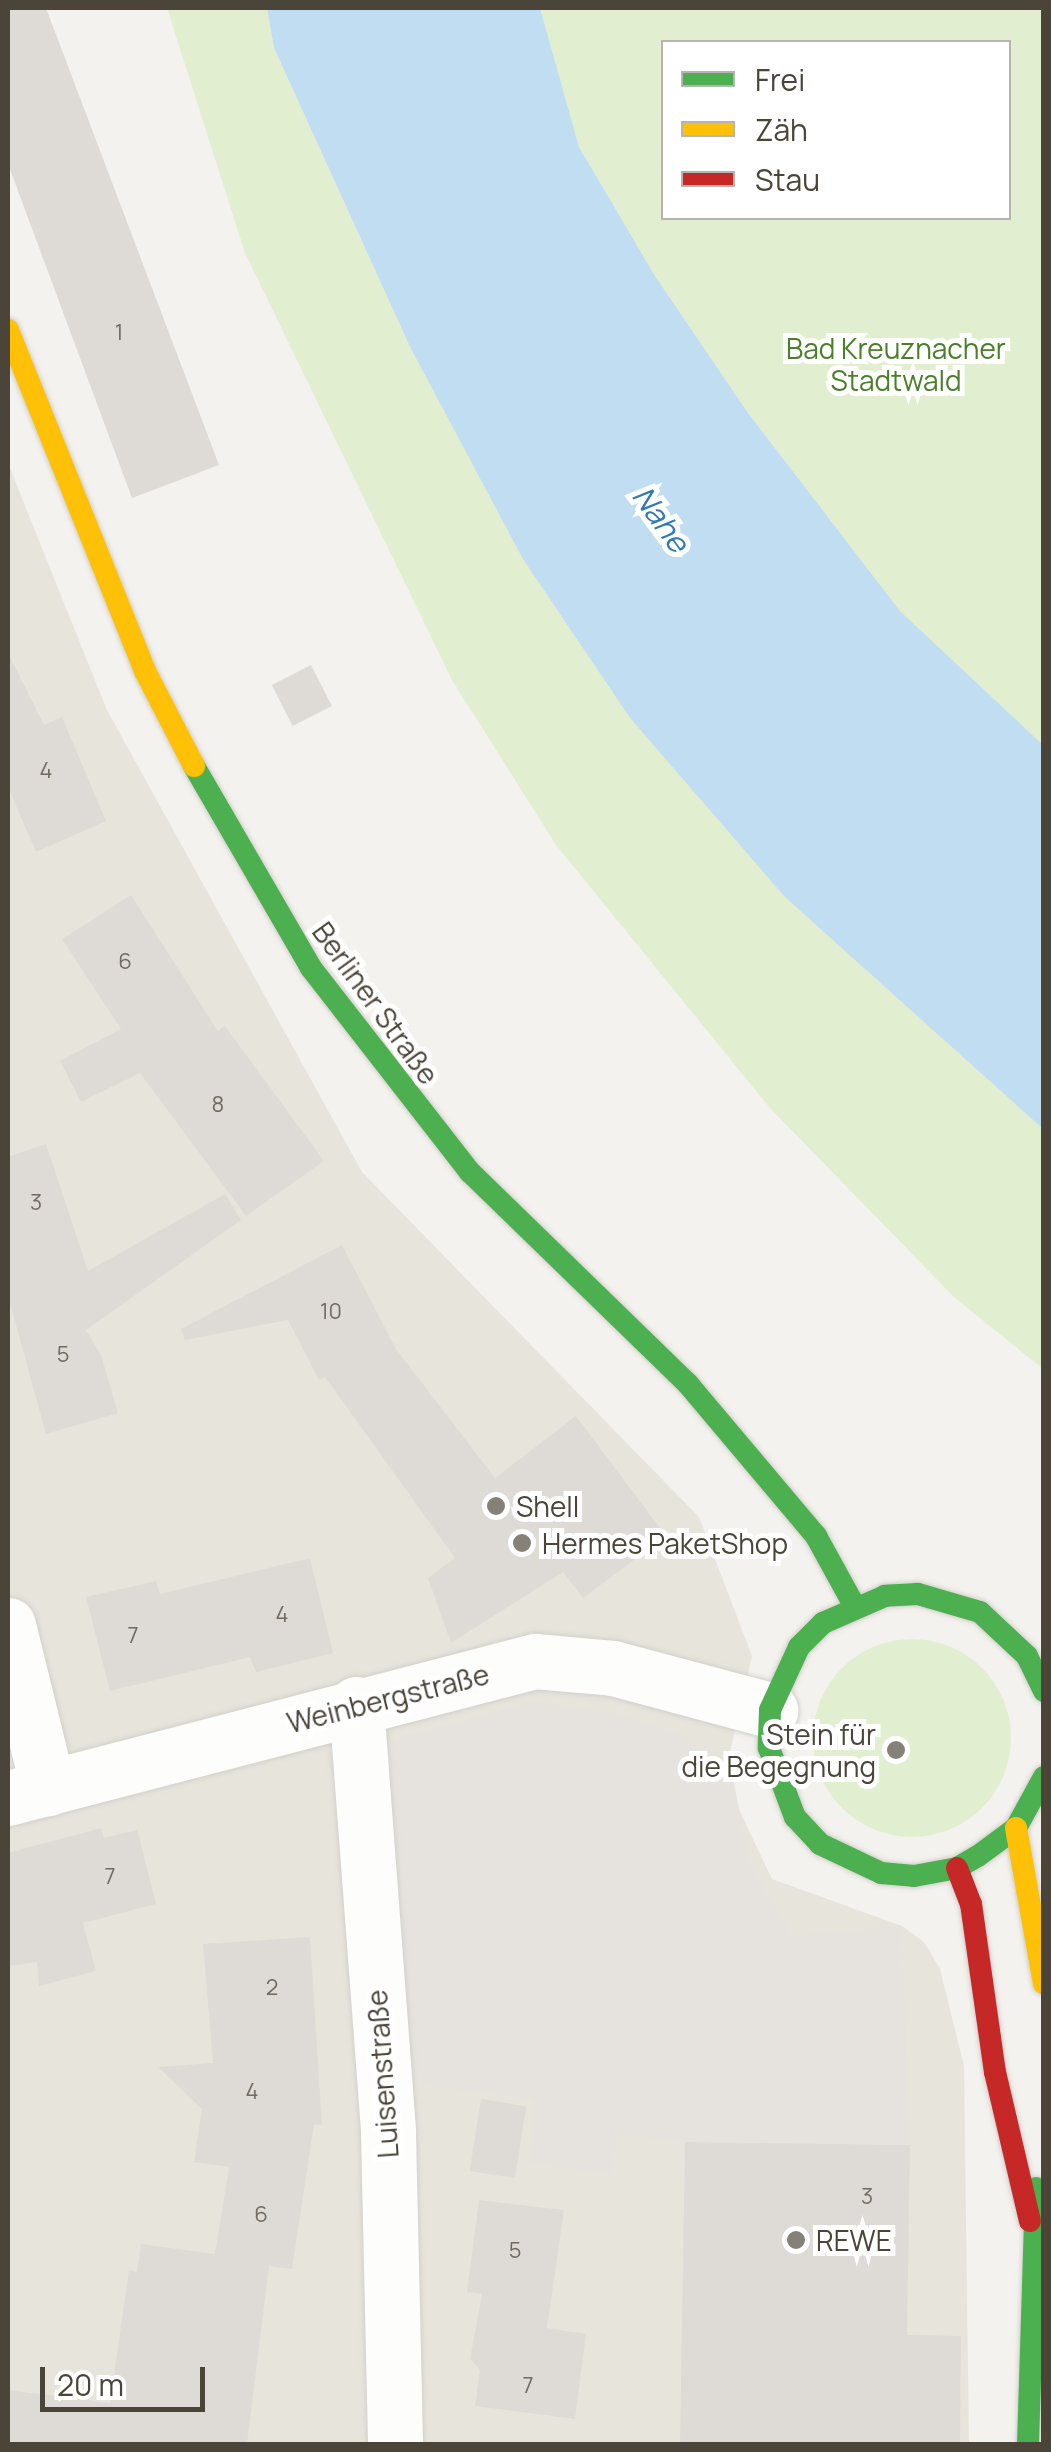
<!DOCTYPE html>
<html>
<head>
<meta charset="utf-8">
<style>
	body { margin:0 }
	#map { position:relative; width:1051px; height:2452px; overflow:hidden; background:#f4f2ee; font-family:Manrope,sans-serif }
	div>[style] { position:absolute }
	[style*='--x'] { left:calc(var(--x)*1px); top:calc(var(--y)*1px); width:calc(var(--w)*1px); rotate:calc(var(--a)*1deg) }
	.residential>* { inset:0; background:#e7e4dc }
	.green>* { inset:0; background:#e1eecf }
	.round { border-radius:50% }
	.parking>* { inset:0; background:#e6e3df }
	.water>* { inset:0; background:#c0ddf1 }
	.building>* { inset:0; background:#dedbd6; transform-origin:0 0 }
	.roads { filter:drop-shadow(0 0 2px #d2d0cb) drop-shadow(0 0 2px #d2d0cb) }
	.street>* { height:55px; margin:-27.5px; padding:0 27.5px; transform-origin:27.5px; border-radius:27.5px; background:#fdfdfc }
	.fast>* { height:22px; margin:-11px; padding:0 11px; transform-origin:11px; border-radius:11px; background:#4caf50 }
	.slow>* { height:22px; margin:-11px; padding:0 11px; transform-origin:11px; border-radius:11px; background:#ffc107 }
	.jam>* { height:22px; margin:-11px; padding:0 11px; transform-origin:11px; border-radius:11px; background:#c62828 }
	.dots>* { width:28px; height:28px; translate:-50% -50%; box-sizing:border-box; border:5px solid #fff; border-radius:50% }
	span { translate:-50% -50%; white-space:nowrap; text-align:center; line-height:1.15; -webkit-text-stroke:10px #fff; paint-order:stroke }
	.number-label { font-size:22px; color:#706a61 }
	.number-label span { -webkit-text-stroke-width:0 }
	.park-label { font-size:28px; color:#4a7f2a }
	.street-label { font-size:28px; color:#4b4439 }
	.poi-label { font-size:28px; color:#4b4439 }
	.left { translate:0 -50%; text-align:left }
	.right { translate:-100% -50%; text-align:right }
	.water-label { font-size:30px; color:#2e7ab2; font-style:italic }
	.frame { position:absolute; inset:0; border:10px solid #4b4439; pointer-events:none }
	.legend { position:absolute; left:661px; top:40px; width:350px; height:180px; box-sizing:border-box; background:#fff; border:2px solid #b7b4b0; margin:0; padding:12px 18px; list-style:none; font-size:30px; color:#4b4439 }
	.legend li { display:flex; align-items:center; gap:20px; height:50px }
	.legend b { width:50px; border:2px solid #b7b4b0 }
	.scale { position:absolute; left:40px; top:2367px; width:165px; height:45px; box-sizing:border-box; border:5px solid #4b4439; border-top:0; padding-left:12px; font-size:30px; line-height:35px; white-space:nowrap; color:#4b4439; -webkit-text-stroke:8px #fff; paint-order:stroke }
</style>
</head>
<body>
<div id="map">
	<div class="residential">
		<div style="clip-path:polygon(8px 463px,107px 710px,362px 1172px,699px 1517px,752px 1656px,724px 1778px,772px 1879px,902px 1926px,924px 1942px,940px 1969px,964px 2066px,969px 2444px,8px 2444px)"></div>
	</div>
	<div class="green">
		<div style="clip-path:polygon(167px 8px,267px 8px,274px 48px,411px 349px,522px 556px,630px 718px,788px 899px,1043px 1129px,1043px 1369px,954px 1297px,770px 1108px,556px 845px,452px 680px,245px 253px)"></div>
		<div style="clip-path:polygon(evenodd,540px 8px,1043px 8px,1043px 745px,900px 611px,748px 413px,655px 276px,579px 147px,540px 8px,664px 42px,1008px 42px,1008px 218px,664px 218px,664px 42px)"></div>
		<div class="round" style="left:813px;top:1639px;width:198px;height:198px"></div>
	</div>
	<div class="parking">
		<div style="clip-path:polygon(531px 1702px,612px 1713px,679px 1734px,732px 1772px,749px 1863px,793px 1936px,902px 1926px,910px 2145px,685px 2142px,618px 2134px,612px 2175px,529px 2163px,534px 2099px,414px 2084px,389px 1741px)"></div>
	</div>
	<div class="water">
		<div style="clip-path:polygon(267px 8px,540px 8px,579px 147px,655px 276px,748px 413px,900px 611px,1043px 745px,1043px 1129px,785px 897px,630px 718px,523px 559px,411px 349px,274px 48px)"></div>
	</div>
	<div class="building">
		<div style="clip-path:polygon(8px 8px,46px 8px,219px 465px,132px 498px,8px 164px)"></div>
		<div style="clip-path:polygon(8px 653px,44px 725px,62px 717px,106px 821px,36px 852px,8px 787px)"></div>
		<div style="left:311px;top:665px;width:46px;height:44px;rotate:63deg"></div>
		<div style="clip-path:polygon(131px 895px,218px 1031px,225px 1026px,324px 1161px,246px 1216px,140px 1073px,81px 1102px,60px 1061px,121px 1029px,62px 939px)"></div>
		<div style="clip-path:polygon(46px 1144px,88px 1271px,225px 1194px,241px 1220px,86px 1330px,101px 1355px,118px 1413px,46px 1434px,8px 1296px,8px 1157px)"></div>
		<div style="clip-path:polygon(342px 1245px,396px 1349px,495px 1478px,576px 1416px,666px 1536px,583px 1598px,563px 1572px,451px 1643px,428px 1578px,455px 1558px,325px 1377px,319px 1380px,288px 1320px,185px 1340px,181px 1329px)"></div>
		<div style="clip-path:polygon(310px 1558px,333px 1653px,256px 1672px,250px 1657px,110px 1691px,86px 1597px,156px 1581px,160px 1594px)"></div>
		<div style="clip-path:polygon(101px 1828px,104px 1838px,137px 1830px,156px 1904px,83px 1923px,96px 1971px,39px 1986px,37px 1962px,8px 1966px,8px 1853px)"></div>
		<div style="clip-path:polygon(310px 1937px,322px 2125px,314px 2124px,292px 2269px,269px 2266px,247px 2444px,8px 2444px,8px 2390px,110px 2403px,129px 2270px,137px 2272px,141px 2244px,215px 2254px,229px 2167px,194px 2162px,202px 2109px,158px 2067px,213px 2063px,203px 1944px)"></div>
		<div style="left:481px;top:2099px;width:46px;height:73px;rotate:9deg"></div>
		<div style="clip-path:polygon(685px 2142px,910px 2145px,907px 2335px,961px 2336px,960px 2444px,680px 2444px)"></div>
		<div style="clip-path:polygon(479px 2200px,564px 2210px,547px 2328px,586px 2334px,575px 2419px,475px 2406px,480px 2370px,470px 2359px,482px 2294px,467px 2292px)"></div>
	</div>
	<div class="roads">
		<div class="street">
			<div style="--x:8;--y:1625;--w:168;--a:76.2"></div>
			<div style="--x:356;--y:1704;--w:430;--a:85.7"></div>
			<div style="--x:388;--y:2133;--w:311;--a:88.7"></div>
			<div style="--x:8;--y:1798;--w:545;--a:-14.57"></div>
			<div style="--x:535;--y:1661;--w:78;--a:5.1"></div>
			<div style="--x:613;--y:1668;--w:163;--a:15"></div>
		</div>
		<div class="fast">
			<div style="--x:194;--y:766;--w:233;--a:59.9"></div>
			<div style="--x:311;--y:968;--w:259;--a:52.1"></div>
			<div style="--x:470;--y:1172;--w:304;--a:44.2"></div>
			<div style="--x:688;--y:1384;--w:199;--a:49.9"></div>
			<div style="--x:816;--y:1536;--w:79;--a:61.2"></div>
			<div style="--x:1044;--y:1691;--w:39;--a:-116"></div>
			<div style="--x:1027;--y:1656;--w:64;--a:-136.9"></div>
			<div style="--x:980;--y:1612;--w:65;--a:-163.8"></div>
			<div style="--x:918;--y:1594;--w:33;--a:177"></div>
			<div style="--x:885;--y:1596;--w:68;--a:156.5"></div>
			<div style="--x:823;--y:1623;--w:34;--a:135"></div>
			<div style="--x:799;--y:1647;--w:69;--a:114.7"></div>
			<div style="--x:770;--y:1710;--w:38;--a:92"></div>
			<div style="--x:769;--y:1748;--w:74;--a:69.4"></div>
			<div style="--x:795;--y:1817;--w:37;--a:47"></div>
			<div style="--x:820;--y:1844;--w:68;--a:25.4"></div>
			<div style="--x:881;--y:1873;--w:33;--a:5"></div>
			<div style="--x:914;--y:1876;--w:44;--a:-10.5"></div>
			<div style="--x:957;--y:1868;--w:24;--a:-30"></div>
			<div style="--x:978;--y:1856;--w:47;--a:-36.4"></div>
			<div style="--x:1016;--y:1828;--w:58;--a:-61.2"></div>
			<div style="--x:1028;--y:2444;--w:256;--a:-88.2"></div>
		</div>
		<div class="slow">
			<div style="--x:8;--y:330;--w:367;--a:68.1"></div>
			<div style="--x:145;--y:671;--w:107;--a:62.7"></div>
			<div style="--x:1016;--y:1828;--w:158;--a:79.8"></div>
		</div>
		<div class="jam">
			<div style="--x:957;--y:1868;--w:39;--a:69"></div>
			<div style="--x:971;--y:1904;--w:170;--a:81.9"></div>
			<div style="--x:995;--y:2072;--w:153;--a:76.8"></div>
		</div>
	</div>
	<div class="dots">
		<div style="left:496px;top:1506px;background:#868178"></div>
		<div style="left:522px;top:1543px;background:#868178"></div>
		<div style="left:896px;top:1750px;background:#868178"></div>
		<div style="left:796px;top:2240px;background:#868178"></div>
	</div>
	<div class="number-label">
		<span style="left:119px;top:333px">1</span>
		<span style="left:46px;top:771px">4</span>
		<span style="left:125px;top:962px">6</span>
		<span style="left:218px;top:1105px">8</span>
		<span style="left:36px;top:1203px">3</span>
		<span style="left:331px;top:1312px">10</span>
		<span style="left:63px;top:1355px">5</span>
		<span style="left:282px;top:1615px">4</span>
		<span style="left:133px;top:1636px">7</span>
		<span style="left:110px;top:1877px">7</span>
		<span style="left:272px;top:1988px">2</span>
		<span style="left:252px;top:2092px">4</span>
		<span style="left:867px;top:2197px">3</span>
		<span style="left:261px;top:2215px">6</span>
		<span style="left:515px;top:2251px">5</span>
		<span style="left:528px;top:2386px">7</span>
	</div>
	<div class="park-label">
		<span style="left:896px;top:364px">Bad Kreuznacher<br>Stadtwald</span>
	</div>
	<div class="street-label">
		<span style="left:376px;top:1003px;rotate:54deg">Berliner Straße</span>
		<span style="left:388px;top:1698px;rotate:-14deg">Weinbergstraße</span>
		<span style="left:382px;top:2074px;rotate:-94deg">Luisenstraße</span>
	</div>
	<div class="poi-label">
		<span class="left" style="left:516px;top:1506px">Shell</span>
		<span class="left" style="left:542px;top:1543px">Hermes PaketShop</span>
		<span class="right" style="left:876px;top:1750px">Stein für<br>die Begegnung</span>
		<span class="left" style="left:816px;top:2240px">REWE</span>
	</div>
	<div class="water-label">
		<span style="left:661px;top:519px;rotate:54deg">Nahe</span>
	</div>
	<div class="frame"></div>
	<ul class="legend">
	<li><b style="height:12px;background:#4caf50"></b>Frei</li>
	<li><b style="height:12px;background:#ffc107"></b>Zäh</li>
	<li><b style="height:12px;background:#c62828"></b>Stau</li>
	</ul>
	<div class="scale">20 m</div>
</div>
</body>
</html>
